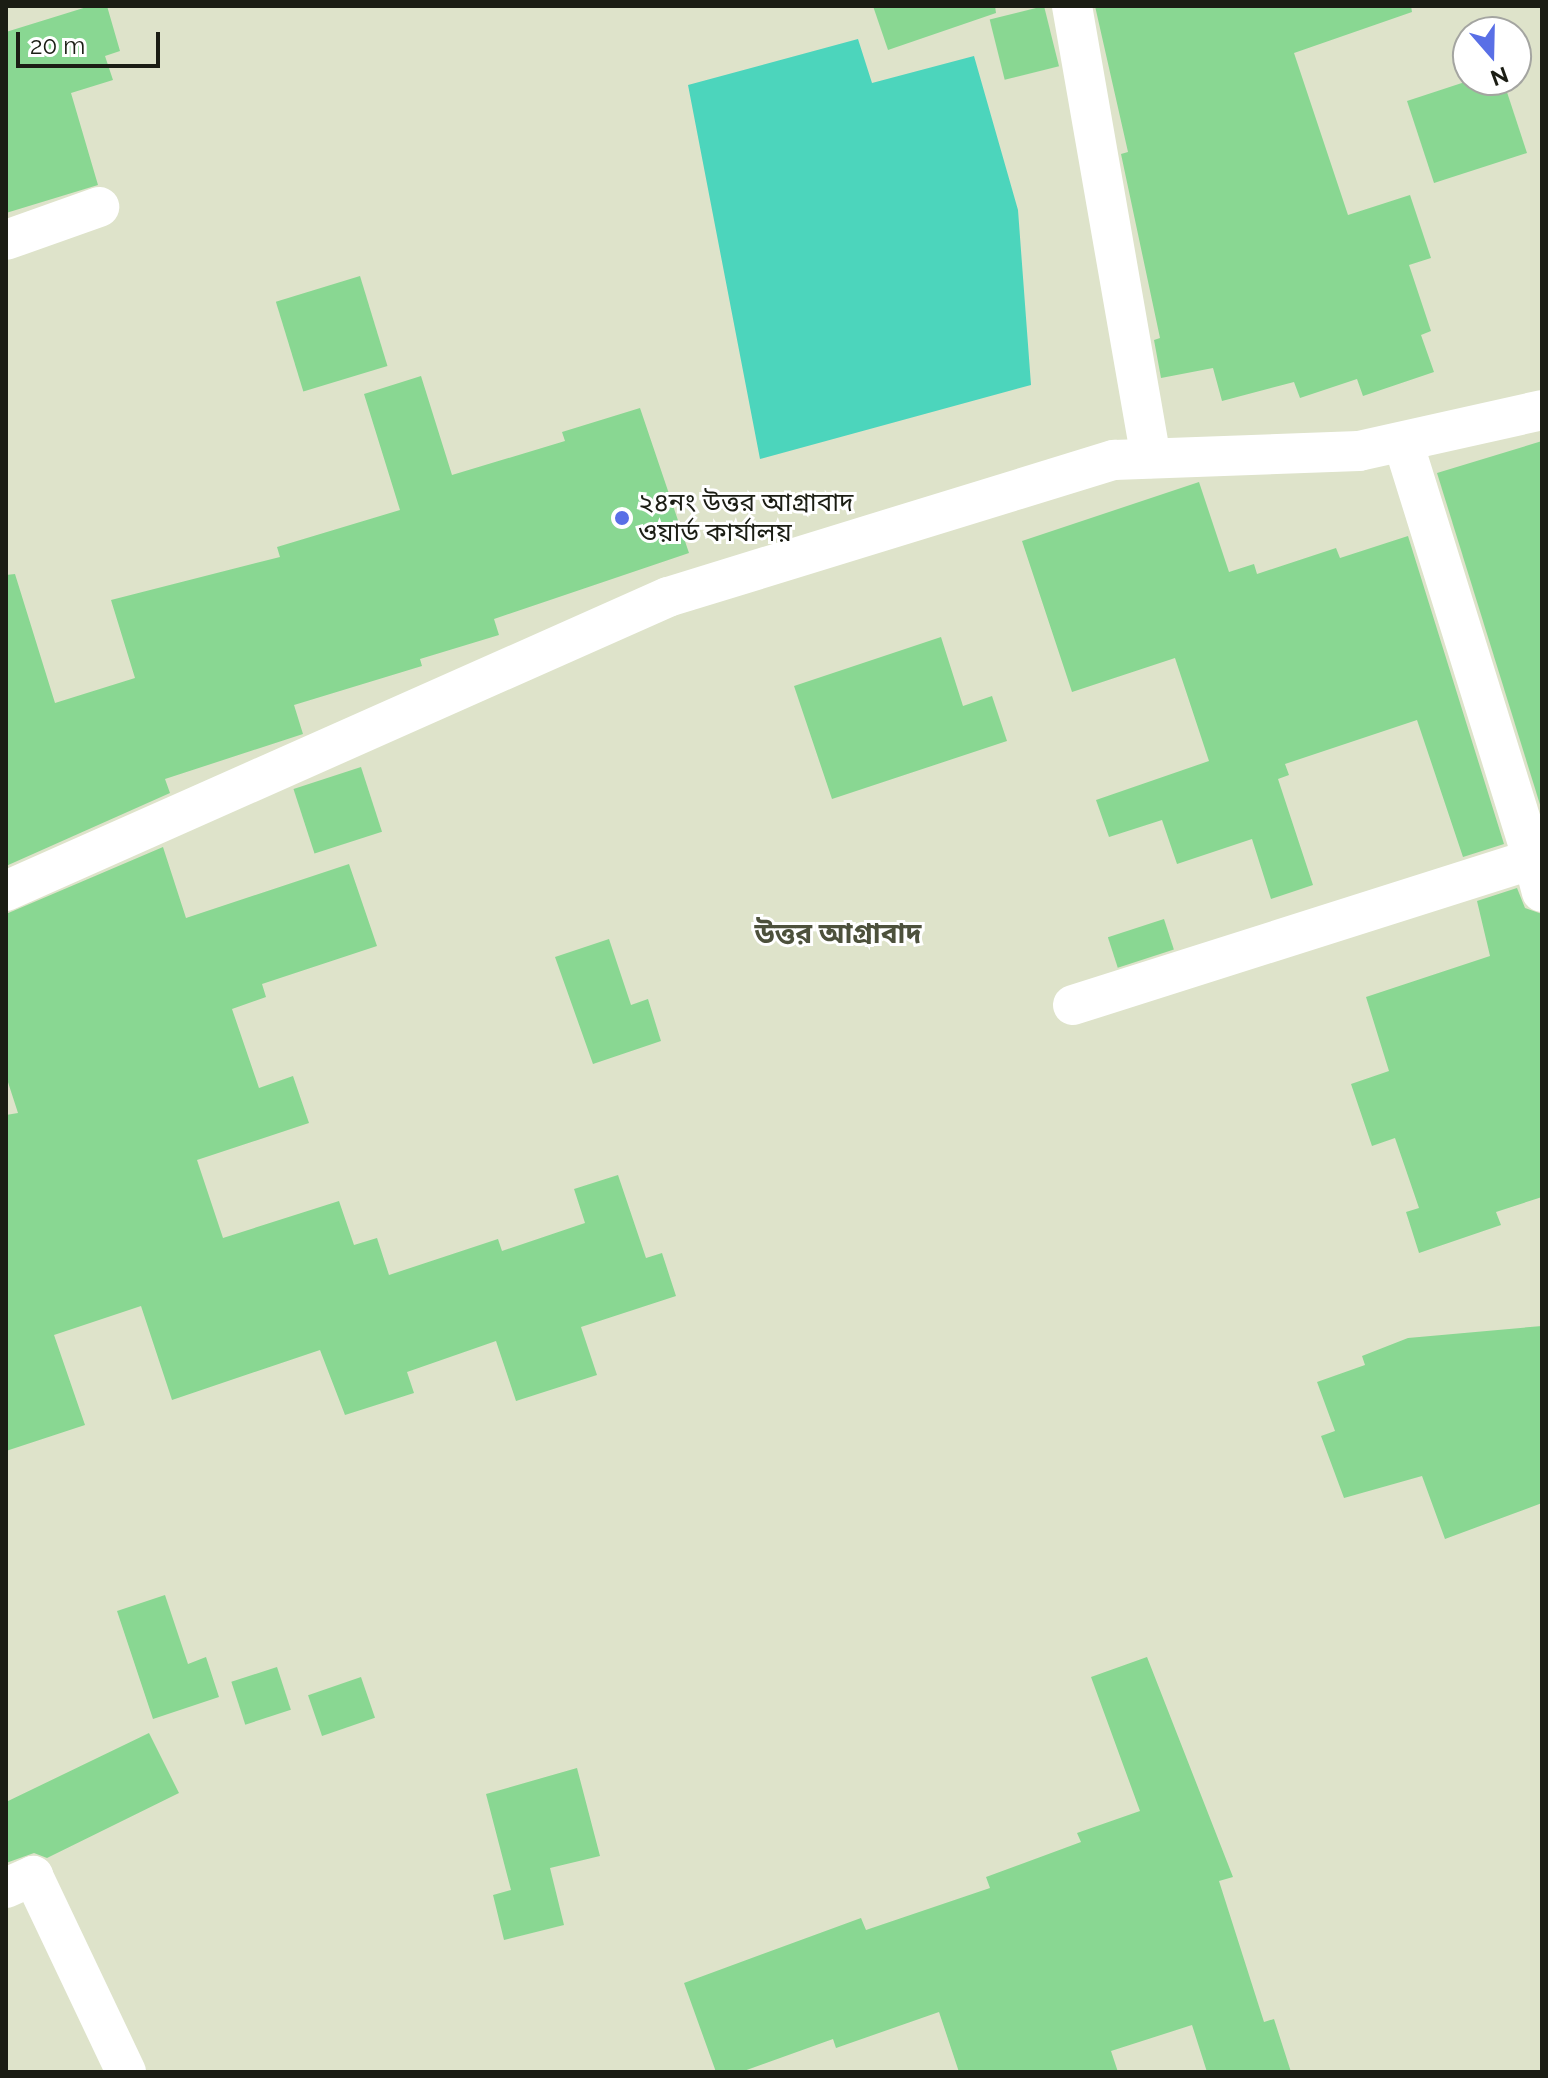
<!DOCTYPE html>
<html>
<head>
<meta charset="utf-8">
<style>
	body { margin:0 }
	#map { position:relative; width:1548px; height:2078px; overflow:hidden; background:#dee3ca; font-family:Raleway,"Noto Sans Bengali",sans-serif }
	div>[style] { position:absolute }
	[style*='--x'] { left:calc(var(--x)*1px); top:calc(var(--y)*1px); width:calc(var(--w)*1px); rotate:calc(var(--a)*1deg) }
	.water>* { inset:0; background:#4cd5bc }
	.building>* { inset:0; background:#89d792; transform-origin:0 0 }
	.street>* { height:40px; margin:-20px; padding:0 20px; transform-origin:20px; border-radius:20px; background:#fff }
	.dots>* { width:22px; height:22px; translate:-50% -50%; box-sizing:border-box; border:4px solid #fff; border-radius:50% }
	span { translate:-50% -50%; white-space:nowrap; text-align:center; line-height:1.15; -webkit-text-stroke:6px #fff; paint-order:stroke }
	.poi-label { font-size:26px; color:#1b1d14 }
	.left { translate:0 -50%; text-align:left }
	.neighbourhood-label { font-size:28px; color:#4d513c; font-weight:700 }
	.frame { position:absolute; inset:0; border:8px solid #1b1d14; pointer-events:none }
	.north { position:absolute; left:1452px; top:16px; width:80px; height:80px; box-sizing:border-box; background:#fff; border:2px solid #a4a5a1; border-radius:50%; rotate:160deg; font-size:22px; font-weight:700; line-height:32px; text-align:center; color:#1b1d14 }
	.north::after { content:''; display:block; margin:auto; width:28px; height:36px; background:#596fe6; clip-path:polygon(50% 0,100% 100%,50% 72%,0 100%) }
	.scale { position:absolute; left:16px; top:32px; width:144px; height:36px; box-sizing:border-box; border:4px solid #1b1d14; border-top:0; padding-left:10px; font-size:24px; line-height:28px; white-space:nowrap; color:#1b1d14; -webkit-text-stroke:6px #fff; paint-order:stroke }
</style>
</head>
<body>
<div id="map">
	<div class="water">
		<div style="clip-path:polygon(858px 39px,872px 83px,974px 56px,1018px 210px,1031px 385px,760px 459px,688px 85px)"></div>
	</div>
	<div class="building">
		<div style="clip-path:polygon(90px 6px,107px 6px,120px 51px,105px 56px,113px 80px,71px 93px,98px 185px,6px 213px,6px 32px)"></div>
		<div style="clip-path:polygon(873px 6px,995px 6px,996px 13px,888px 50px)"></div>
		<div style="left:1044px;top:6px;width:62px;height:56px;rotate:76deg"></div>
		<div style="clip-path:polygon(1095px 6px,1411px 6px,1412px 12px,1294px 53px,1348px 215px,1410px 195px,1431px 258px,1409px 265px,1431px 331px,1421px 335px,1434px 372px,1363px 396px,1357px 379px,1300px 398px,1294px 382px,1222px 401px,1213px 368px,1161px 378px,1154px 340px,1160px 338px,1121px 154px,1128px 152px)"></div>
		<div style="clip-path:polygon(1471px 80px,1503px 80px,1527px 153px,1434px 183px,1407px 101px)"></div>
		<div style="left:360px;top:276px;width:94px;height:88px;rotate:73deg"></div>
		<div style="clip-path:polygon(421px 376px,452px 475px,565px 441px,562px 432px,640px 408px,689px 553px,494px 619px,499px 635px,420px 659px,422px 666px,294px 705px,303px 734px,165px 779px,170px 793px,6px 866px,6px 575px,15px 574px,55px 703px,135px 678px,111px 600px,280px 557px,277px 547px,400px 510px,364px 394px)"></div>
		<div style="clip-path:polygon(1542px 441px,1542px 811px,1437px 473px)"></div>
		<div style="clip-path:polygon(1199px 482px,1229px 572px,1254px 564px,1257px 574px,1336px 548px,1340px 558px,1408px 536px,1504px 844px,1463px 857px,1417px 720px,1285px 764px,1289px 775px,1278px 779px,1313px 885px,1271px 899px,1252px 839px,1177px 864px,1162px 820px,1109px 837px,1096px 800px,1209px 761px,1175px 658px,1072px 692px,1022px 541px)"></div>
		<div style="clip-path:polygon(941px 637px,963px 706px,992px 696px,1007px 741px,832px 799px,794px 686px)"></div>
		<div style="left:361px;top:767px;width:68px;height:71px;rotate:72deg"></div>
		<div style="clip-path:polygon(163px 847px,186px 918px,349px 864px,377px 946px,262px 984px,266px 997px,232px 1009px,259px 1088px,293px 1076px,309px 1123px,197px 1160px,223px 1238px,339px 1201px,354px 1245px,377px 1238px,389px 1275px,498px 1239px,502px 1251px,585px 1223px,574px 1189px,618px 1175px,646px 1258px,662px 1253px,676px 1296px,581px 1327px,597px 1375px,516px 1401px,496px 1341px,407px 1372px,414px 1393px,345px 1415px,320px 1350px,172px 1400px,141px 1306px,54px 1335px,85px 1425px,6px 1451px,6px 1115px,18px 1113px,6px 1076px,6px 914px)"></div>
		<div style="clip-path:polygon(1517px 888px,1525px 908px,1542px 914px,1542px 1197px,1496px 1212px,1501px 1225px,1419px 1253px,1406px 1212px,1419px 1208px,1395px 1138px,1372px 1146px,1351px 1084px,1389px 1071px,1366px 997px,1490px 956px,1477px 901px)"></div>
		<div style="left:1164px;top:919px;width:32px;height:59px;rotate:72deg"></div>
		<div style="clip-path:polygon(609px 939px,631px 1005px,648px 999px,661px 1041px,593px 1064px,555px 957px)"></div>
		<div style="clip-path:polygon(1542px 1326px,1542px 1503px,1445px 1539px,1422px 1476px,1344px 1498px,1321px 1436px,1335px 1431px,1317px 1382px,1365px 1365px,1362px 1356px,1408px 1338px)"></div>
		<div style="clip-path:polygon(165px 1595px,188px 1664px,206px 1657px,219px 1697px,153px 1719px,117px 1611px)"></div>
		<div style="clip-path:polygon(1147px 1657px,1233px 1877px,1219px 1881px,1264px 2022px,1274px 2019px,1291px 2072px,1207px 2072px,1192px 2025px,1111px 2051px,1118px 2072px,959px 2072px,939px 2012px,836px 2048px,833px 2039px,741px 2072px,716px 2072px,684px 1983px,861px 1918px,866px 1930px,990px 1888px,986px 1877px,1081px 1842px,1077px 1833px,1140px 1811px,1091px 1677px)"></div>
		<div style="left:277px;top:1667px;width:45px;height:48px;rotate:72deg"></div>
		<div style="left:361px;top:1677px;width:43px;height:56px;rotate:71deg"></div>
		<div style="clip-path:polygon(149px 1733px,179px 1793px,47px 1858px,34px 1853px,6px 1863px,6px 1802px)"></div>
		<div style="clip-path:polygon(577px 1768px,600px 1856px,550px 1868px,564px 1925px,504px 1940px,493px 1895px,511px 1890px,486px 1794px)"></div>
	</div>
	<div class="street">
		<div style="--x:1072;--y:6;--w:459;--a:80.1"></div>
		<div style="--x:6;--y:240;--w:99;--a:-19.5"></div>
		<div style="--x:1403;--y:442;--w:437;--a:72.7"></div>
		<div style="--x:6;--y:891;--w:724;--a:-23.95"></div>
		<div style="--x:668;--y:597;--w:467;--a:-17.1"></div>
		<div style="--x:1114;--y:460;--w:245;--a:-2.1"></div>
		<div style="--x:1359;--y:451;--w:188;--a:-12.6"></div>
		<div style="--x:1073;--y:1005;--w:483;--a:-17.6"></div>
		<div style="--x:1533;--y:859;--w:34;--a:75"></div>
		<div style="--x:6;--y:1888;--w:30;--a:-24"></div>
		<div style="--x:33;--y:1876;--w:217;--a:64.6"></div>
	</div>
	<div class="dots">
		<div style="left:622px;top:518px;background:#596fe6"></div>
	</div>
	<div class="poi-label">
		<span class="left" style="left:638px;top:518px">২৪নং উত্তর আগ্রাবাদ<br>ওয়ার্ড কার্যালয়</span>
	</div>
	<div class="neighbourhood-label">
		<span style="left:838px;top:934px">উত্তর আগ্রাবাদ</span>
	</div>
	<div class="frame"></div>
	<div class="north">N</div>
	<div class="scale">20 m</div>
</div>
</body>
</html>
